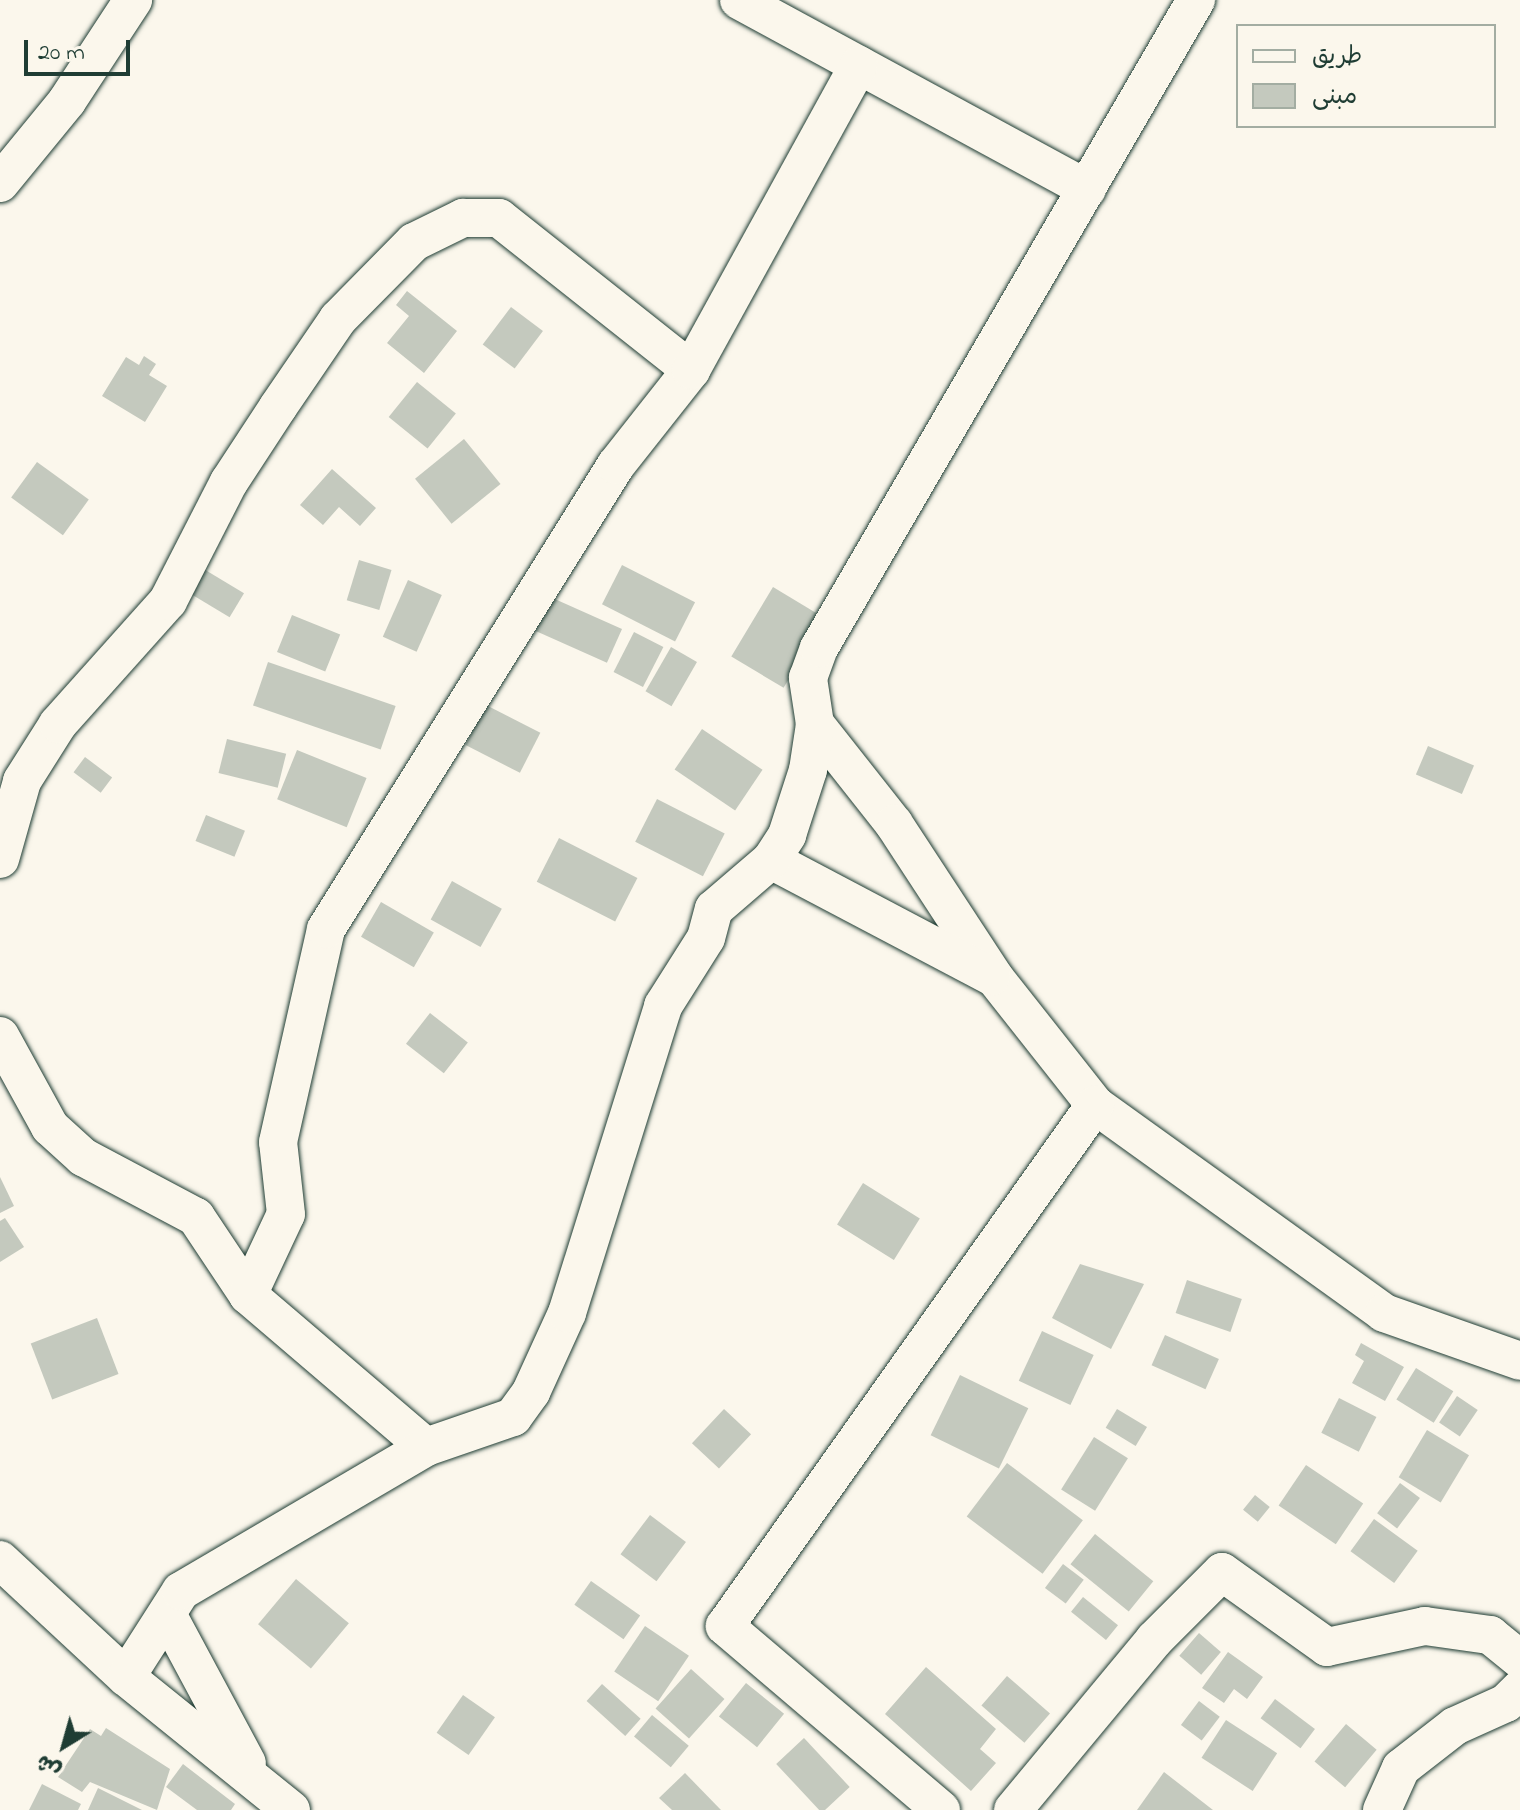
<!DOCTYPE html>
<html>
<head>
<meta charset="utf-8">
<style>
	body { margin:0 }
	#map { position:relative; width:1520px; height:1810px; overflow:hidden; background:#fbf7ec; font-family:"Indie Flower","Playpen Sans Arabic",sans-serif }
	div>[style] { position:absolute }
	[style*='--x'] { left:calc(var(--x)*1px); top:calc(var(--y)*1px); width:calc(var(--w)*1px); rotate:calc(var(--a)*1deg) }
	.building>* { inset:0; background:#c4c9be; transform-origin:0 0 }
	.roads { filter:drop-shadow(0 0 2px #1f3d34) drop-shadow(0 0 2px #1f3d34) }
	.street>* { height:38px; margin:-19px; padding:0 19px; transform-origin:19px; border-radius:19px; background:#fbf7ec }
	span { translate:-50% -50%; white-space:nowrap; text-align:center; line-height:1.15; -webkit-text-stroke:7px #fbf7ec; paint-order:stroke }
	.legend { position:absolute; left:1236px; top:24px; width:260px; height:104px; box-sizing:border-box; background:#fbf7ec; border:2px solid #a3ada2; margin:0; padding:10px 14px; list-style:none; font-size:24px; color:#1f3d34 }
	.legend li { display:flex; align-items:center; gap:16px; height:40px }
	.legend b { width:40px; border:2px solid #a3ada2 }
	.north { position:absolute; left:24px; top:1706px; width:80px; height:80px; -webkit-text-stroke:6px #fbf7ec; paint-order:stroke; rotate:217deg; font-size:22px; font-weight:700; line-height:32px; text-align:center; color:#1f3d34 }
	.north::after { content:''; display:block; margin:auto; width:28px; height:36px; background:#1f3d34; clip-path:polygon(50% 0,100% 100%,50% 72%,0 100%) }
	.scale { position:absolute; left:24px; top:40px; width:106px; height:36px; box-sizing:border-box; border:4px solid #1f3d34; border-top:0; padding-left:10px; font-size:24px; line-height:28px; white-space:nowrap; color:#1f3d34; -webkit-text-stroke:6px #fbf7ec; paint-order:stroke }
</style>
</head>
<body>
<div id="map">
	<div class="building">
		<div style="clip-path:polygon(407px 291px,457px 331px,424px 373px,387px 343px,409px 316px,396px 305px)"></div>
		<div style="left:511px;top:307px;width:40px;height:47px;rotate:37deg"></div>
		<div style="clip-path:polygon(144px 356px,156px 364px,149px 375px,167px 386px,145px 422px,102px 396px,126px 357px,139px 365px)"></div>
		<div style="left:417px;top:382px;width:50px;height:45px;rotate:39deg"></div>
		<div style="left:464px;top:439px;width:58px;height:63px;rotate:51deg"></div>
		<div style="left:37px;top:462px;width:64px;height:44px;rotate:36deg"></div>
		<div style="clip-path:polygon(332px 469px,376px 508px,360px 526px,339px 507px,323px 525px,300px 505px)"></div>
		<div style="left:359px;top:560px;width:34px;height:42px;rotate:17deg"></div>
		<div style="left:622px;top:565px;width:82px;height:44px;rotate:27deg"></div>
		<div style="left:202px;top:568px;width:49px;height:28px;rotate:31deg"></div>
		<div style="left:408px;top:580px;width:37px;height:62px;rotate:24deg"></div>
		<div style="left:773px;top:587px;width:61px;height:81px;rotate:31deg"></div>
		<div style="left:548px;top:596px;width:81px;height:37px;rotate:24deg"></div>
		<div style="left:292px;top:615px;width:52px;height:40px;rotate:22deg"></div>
		<div style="left:634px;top:632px;width:33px;height:45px;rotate:27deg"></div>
		<div style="left:671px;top:647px;width:30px;height:51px;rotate:30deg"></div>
		<div style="left:268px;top:662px;width:135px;height:46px;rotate:19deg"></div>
		<div style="left:486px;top:705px;width:61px;height:45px;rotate:27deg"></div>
		<div style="left:702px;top:729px;width:73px;height:49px;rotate:34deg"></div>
		<div style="left:227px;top:739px;width:61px;height:35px;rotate:14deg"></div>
		<div style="left:1428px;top:746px;width:50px;height:31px;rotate:23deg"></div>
		<div style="left:297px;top:750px;width:75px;height:53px;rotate:22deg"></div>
		<div style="left:85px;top:757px;width:34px;height:19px;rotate:37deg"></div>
		<div style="left:657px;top:799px;width:76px;height:48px;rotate:27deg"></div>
		<div style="left:206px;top:815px;width:42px;height:28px;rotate:22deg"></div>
		<div style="left:559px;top:838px;width:88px;height:49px;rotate:27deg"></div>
		<div style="left:452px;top:881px;width:57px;height:44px;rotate:29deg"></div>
		<div style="left:381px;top:902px;width:61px;height:40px;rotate:30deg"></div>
		<div style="left:430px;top:1013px;width:48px;height:39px;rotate:38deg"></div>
		<div style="clip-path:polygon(0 1177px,14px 1206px,0 1213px)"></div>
		<div style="left:863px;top:1183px;width:67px;height:49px;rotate:32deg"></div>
		<div style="clip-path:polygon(5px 1218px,24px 1247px,0 1262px,0 1221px)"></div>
		<div style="clip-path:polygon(1080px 1264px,1144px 1284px,1111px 1349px,1052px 1318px)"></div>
		<div style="left:1187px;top:1280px;width:58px;height:35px;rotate:19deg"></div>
		<div style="left:97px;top:1318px;width:60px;height:71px;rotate:69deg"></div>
		<div style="left:1042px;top:1331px;width:57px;height:55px;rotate:25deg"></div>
		<div style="left:1165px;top:1335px;width:59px;height:33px;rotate:24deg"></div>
		<div style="clip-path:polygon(1361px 1343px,1404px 1367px,1385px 1401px,1352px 1383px,1364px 1361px,1355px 1355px)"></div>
		<div style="left:1416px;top:1368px;width:44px;height:37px;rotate:32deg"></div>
		<div style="left:960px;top:1375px;width:76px;height:67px;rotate:26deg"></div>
		<div style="left:1457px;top:1396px;width:25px;height:32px;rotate:34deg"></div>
		<div style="left:1339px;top:1398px;width:42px;height:39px;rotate:27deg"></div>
		<div style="left:724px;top:1409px;width:37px;height:47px;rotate:43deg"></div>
		<div style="left:1117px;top:1409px;width:35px;height:22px;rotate:31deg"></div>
		<div style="left:1427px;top:1430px;width:49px;height:55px;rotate:31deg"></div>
		<div style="left:1094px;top:1437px;width:40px;height:62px;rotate:32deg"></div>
		<div style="left:1007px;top:1463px;width:95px;height:67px;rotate:37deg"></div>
		<div style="left:1306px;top:1465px;width:69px;height:49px;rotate:34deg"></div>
		<div style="left:1400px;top:1483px;width:25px;height:38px;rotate:37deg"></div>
		<div style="left:1255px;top:1495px;width:19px;height:19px;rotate:39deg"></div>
		<div style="left:650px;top:1515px;width:45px;height:49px;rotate:37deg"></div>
		<div style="left:1374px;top:1519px;width:54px;height:40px;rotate:36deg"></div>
		<div style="left:1095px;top:1534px;width:75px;height:39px;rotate:39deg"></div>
		<div style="left:1063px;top:1564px;width:26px;height:30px;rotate:37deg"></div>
		<div style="left:296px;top:1579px;width:69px;height:59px;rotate:40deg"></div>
		<div style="left:591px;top:1581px;width:60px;height:29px;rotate:35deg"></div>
		<div style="left:1083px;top:1597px;width:45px;height:19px;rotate:39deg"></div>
		<div style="left:645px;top:1626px;width:53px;height:55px;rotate:34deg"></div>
		<div style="left:1199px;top:1633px;width:29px;height:30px;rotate:41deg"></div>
		<div style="clip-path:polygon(1228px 1652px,1263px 1677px,1247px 1699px,1234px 1689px,1224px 1703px,1202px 1688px)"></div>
		<div style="clip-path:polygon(926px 1667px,996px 1729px,980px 1749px,996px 1763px,971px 1791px,885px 1714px)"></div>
		<div style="left:691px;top:1669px;width:45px;height:53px;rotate:42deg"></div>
		<div style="left:1007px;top:1676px;width:57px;height:39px;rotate:41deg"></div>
		<div style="left:746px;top:1683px;width:49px;height:43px;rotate:39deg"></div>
		<div style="left:602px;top:1684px;width:52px;height:23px;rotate:42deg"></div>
		<div style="left:463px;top:1695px;width:39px;height:46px;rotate:35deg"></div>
		<div style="left:1275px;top:1699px;width:50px;height:24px;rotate:37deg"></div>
		<div style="left:1199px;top:1701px;width:26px;height:30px;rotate:37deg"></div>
		<div style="left:652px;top:1715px;width:48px;height:28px;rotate:40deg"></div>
		<div style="left:1226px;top:1720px;width:61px;height:45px;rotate:33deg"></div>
		<div style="left:1346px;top:1724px;width:40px;height:49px;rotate:40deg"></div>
		<div style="clip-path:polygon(106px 1728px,170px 1769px,157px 1810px,90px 1782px,82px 1792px,58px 1777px,90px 1729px,101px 1736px)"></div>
		<div style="left:804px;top:1738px;width:67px;height:38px;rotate:47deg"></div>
		<div style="clip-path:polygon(183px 1764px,235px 1804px,231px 1810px,197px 1810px,166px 1787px)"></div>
		<div style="clip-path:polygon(1164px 1772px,1213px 1810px,1137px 1810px)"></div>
		<div style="clip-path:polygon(685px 1773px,721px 1810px,672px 1810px,659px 1798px)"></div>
		<div style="clip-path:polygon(42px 1784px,81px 1804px,78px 1810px,29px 1810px)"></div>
		<div style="clip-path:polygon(98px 1788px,142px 1810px,88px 1810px)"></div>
	</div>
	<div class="roads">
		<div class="street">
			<div style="--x:739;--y:0;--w:396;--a:28.5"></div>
			<div style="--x:0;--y:183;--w:106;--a:-50.7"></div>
			<div style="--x:67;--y:101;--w:121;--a:-56.8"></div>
			<div style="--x:815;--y:724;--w:127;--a:51.7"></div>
			<div style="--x:894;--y:824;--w:183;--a:56.8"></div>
			<div style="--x:994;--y:977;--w:163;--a:51.7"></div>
			<div style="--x:1095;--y:1105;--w:356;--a:35.7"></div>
			<div style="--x:1384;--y:1313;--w:144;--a:19.4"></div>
			<div style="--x:0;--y:859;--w:81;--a:-74.2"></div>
			<div style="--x:22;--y:781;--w:67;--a:-57.7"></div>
			<div style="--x:58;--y:724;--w:165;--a:-48.2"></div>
			<div style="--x:168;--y:601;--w:134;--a:-62.9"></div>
			<div style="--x:229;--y:482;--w:90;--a:-56.8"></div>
			<div style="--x:278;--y:407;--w:107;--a:-55.7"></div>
			<div style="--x:338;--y:319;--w:108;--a:-45.4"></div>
			<div style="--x:414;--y:242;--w:55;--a:-26.1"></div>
			<div style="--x:463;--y:218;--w:36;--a:0"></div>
			<div style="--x:499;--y:218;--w:245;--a:38.4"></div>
			<div style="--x:771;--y:860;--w:249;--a:27.8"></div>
			<div style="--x:0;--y:1036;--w:104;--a:61.2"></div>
			<div style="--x:50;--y:1127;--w:45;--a:42.3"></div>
			<div style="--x:83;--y:1157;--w:128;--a:28"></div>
			<div style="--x:196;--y:1217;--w:94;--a:56.3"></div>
			<div style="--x:248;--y:1295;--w:234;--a:40.5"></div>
			<div style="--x:248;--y:1295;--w:89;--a:-64.9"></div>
			<div style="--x:286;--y:1214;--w:72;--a:-96.3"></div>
			<div style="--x:278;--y:1142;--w:218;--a:-77.3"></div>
			<div style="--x:326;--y:929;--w:547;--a:-57.99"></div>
			<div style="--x:616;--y:465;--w:121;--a:-51.7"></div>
			<div style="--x:691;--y:370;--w:348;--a:-61.2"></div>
			<div style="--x:0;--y:1560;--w:172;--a:42.9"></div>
			<div style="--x:126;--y:1677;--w:212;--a:38.9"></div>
			<div style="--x:167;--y:1614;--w:169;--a:61.8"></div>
			<div style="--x:126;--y:1677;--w:102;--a:-57.4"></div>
			<div style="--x:181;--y:1591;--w:284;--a:-30.4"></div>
			<div style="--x:426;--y:1447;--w:92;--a:-19"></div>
			<div style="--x:513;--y:1417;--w:31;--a:-54"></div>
			<div style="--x:531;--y:1392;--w:87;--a:-65.5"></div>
			<div style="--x:567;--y:1313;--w:322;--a:-72.6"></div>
			<div style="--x:663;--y:1006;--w:80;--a:-57.7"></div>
			<div style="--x:706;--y:938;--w:30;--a:-75"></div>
			<div style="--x:714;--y:909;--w:75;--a:-40.7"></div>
			<div style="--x:771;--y:860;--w:30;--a:-57"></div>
			<div style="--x:787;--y:835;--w:68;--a:-72.1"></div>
			<div style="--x:808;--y:770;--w:47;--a:-81.3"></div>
			<div style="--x:815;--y:724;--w:47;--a:-98.7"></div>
			<div style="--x:808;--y:678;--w:32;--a:-70"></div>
			<div style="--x:819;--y:648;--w:750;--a:-59.81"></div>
			<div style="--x:941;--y:1810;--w:284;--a:-139.6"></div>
			<div style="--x:725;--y:1626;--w:639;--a:-54.62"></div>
			<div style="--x:1013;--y:1810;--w:221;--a:-50.3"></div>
			<div style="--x:1154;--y:1640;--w:96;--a:-45"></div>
			<div style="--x:1222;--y:1572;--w:129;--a:35.5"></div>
			<div style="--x:1327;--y:1647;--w:100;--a:-12.1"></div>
			<div style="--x:1425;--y:1626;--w:66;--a:7.9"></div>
			<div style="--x:1490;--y:1635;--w:38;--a:39"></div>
			<div style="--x:1382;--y:1810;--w:46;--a:-65.7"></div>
			<div style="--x:1401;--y:1768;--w:68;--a:-37.9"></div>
			<div style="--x:1455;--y:1726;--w:56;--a:-24.3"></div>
			<div style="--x:1506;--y:1703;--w:20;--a:-45"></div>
		</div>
	</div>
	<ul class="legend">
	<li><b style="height:10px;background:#fbf7ec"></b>طريق</li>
	<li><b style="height:22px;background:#c4c9be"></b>مبنى</li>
	</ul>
	<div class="north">ش</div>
	<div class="scale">20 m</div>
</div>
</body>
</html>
